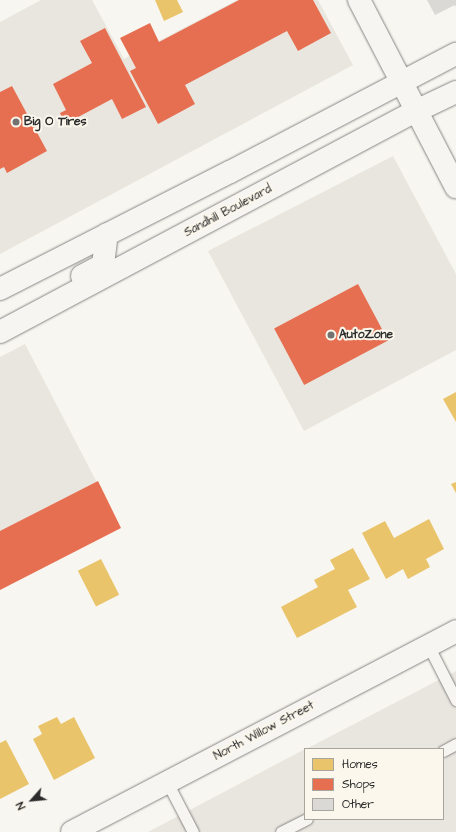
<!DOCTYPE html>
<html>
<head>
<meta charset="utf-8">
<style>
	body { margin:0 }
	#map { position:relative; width:456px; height:832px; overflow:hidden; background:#f8f6f0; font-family:"Architects Daughter",sans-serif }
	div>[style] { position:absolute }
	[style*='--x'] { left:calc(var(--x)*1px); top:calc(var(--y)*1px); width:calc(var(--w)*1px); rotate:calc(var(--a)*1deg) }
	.built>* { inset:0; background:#e9e6df }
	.homes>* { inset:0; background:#e9c46a; transform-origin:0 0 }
	.shops>* { inset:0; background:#e76f51; transform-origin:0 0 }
	.building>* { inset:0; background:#dbd9d6 }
	.roads { filter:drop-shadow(0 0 1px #878684) drop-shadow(0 0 1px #878684) }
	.lane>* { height:11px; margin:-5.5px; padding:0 5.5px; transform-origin:5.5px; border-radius:5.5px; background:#f6f5f1 }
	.street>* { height:22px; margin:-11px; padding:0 11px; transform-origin:11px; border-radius:11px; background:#f6f5f1 }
	.primary>* { height:22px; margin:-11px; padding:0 11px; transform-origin:11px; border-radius:11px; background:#f6f5f1 }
	.dots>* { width:11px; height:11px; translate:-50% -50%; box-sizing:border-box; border:2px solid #fbf7ec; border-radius:50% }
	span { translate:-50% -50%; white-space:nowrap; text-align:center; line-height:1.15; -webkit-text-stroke:4px #fbf7ec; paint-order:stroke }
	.poi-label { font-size:12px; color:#2b2b2b; font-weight:700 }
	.left { translate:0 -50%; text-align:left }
	.street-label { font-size:12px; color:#2b2b2b }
	.legend { position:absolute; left:304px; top:748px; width:140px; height:72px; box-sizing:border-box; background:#fbf7ec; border:1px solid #a8a59f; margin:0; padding:5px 7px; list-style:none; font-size:12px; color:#2b2b2b }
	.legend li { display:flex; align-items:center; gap:8px; height:20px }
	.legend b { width:20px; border:1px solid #a8a59f }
	.north { position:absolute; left:12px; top:780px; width:40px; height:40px; -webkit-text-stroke:3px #fbf7ec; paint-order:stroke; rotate:243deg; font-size:11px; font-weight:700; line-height:16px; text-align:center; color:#2b2b2b }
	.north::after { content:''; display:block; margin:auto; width:14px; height:18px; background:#2b2b2b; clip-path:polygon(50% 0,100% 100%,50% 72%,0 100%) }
</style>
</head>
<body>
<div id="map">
	<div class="built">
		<div style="clip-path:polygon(41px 0,92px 0,124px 59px,237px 0,318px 0,353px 65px,0 254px,0 22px)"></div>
		<div style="clip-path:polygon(393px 156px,456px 274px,456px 350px,304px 431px,208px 251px)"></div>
		<div style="clip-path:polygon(25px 344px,120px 527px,0 590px,0 357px)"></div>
		<div style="clip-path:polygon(456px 671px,456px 832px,148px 832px,305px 749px,305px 819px,443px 819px,443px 749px,306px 749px)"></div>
	</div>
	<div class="homes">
		<div style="clip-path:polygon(155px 0,177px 0,183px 12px,164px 21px)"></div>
		<div style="clip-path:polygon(456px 392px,456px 422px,443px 399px)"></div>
		<div style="clip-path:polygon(456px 482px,456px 493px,451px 484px)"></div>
		<div style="clip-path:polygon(429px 519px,444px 549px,426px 559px,430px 567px,408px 579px,403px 569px,386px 579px,362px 533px,385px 521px,394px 538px)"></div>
		<div style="clip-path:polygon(353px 548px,370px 579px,348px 590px,357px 607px,297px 638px,281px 607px,318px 587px,314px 580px,335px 569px,330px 560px)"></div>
		<div style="left:101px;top:559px;width:40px;height:26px;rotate:63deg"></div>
		<div style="clip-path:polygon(57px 717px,61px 724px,74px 717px,95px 758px,54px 780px,33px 739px,42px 734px,38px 726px)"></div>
		<div style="clip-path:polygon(6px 740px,29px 784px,0 799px,0 743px)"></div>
	</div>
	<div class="shops">
		<div style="clip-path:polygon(239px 0,313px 0,331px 33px,298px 51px,287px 31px,185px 85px,195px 104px,158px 124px,130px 71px,136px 68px,120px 38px,150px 23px,159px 42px)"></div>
		<div style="clip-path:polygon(105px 28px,146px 107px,122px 119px,112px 99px,65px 124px,60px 113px,66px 110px,53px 84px,92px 63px,80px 41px)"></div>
		<div style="clip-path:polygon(12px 86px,47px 151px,7px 173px,4px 167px,0 169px,0 92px)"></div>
		<div style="left:358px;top:284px;width:64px;height:95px;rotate:62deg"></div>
		<div style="clip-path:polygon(98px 481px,121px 528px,0 590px,0 531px)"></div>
	</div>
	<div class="building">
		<div style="clip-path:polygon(427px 0,456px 0,456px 7px,455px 5px,435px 15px)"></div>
	</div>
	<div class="roads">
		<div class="lane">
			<div style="--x:428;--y:645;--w:62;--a:63"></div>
			<div style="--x:443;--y:751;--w:15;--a:-28"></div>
			<div style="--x:167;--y:782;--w:56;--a:62.5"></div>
			<div style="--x:281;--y:832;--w:29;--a:-27"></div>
		</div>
		<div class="street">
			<div style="--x:359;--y:0;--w:211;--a:62.6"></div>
			<div style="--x:72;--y:832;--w:433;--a:-27.6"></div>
		</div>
		<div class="primary">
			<div style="--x:82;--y:276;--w:24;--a:-28"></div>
			<div style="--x:103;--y:265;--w:31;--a:-83"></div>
			<div style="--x:0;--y:289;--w:258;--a:-27"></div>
			<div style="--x:230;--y:172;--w:255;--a:-27.6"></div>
			<div style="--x:0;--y:332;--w:471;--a:-28"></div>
			<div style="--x:416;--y:111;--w:44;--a:-25.4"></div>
		</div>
	</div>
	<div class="dots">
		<div style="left:16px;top:122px;background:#737270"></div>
		<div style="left:331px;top:335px;background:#737270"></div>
	</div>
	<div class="poi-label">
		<span class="left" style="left:24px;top:122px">Big O Tires</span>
		<span class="left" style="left:339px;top:335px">AutoZone</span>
	</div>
	<div class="street-label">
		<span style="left:228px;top:211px;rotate:-28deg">Sandhill Boulevard</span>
		<span style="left:264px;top:731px;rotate:-28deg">North Willow Street</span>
	</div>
	<ul class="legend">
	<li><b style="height:11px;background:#e9c46a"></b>Homes</li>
	<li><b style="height:11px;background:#e76f51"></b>Shops</li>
	<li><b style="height:11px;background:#dbd9d6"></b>Other</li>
	</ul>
	<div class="north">N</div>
</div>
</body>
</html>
